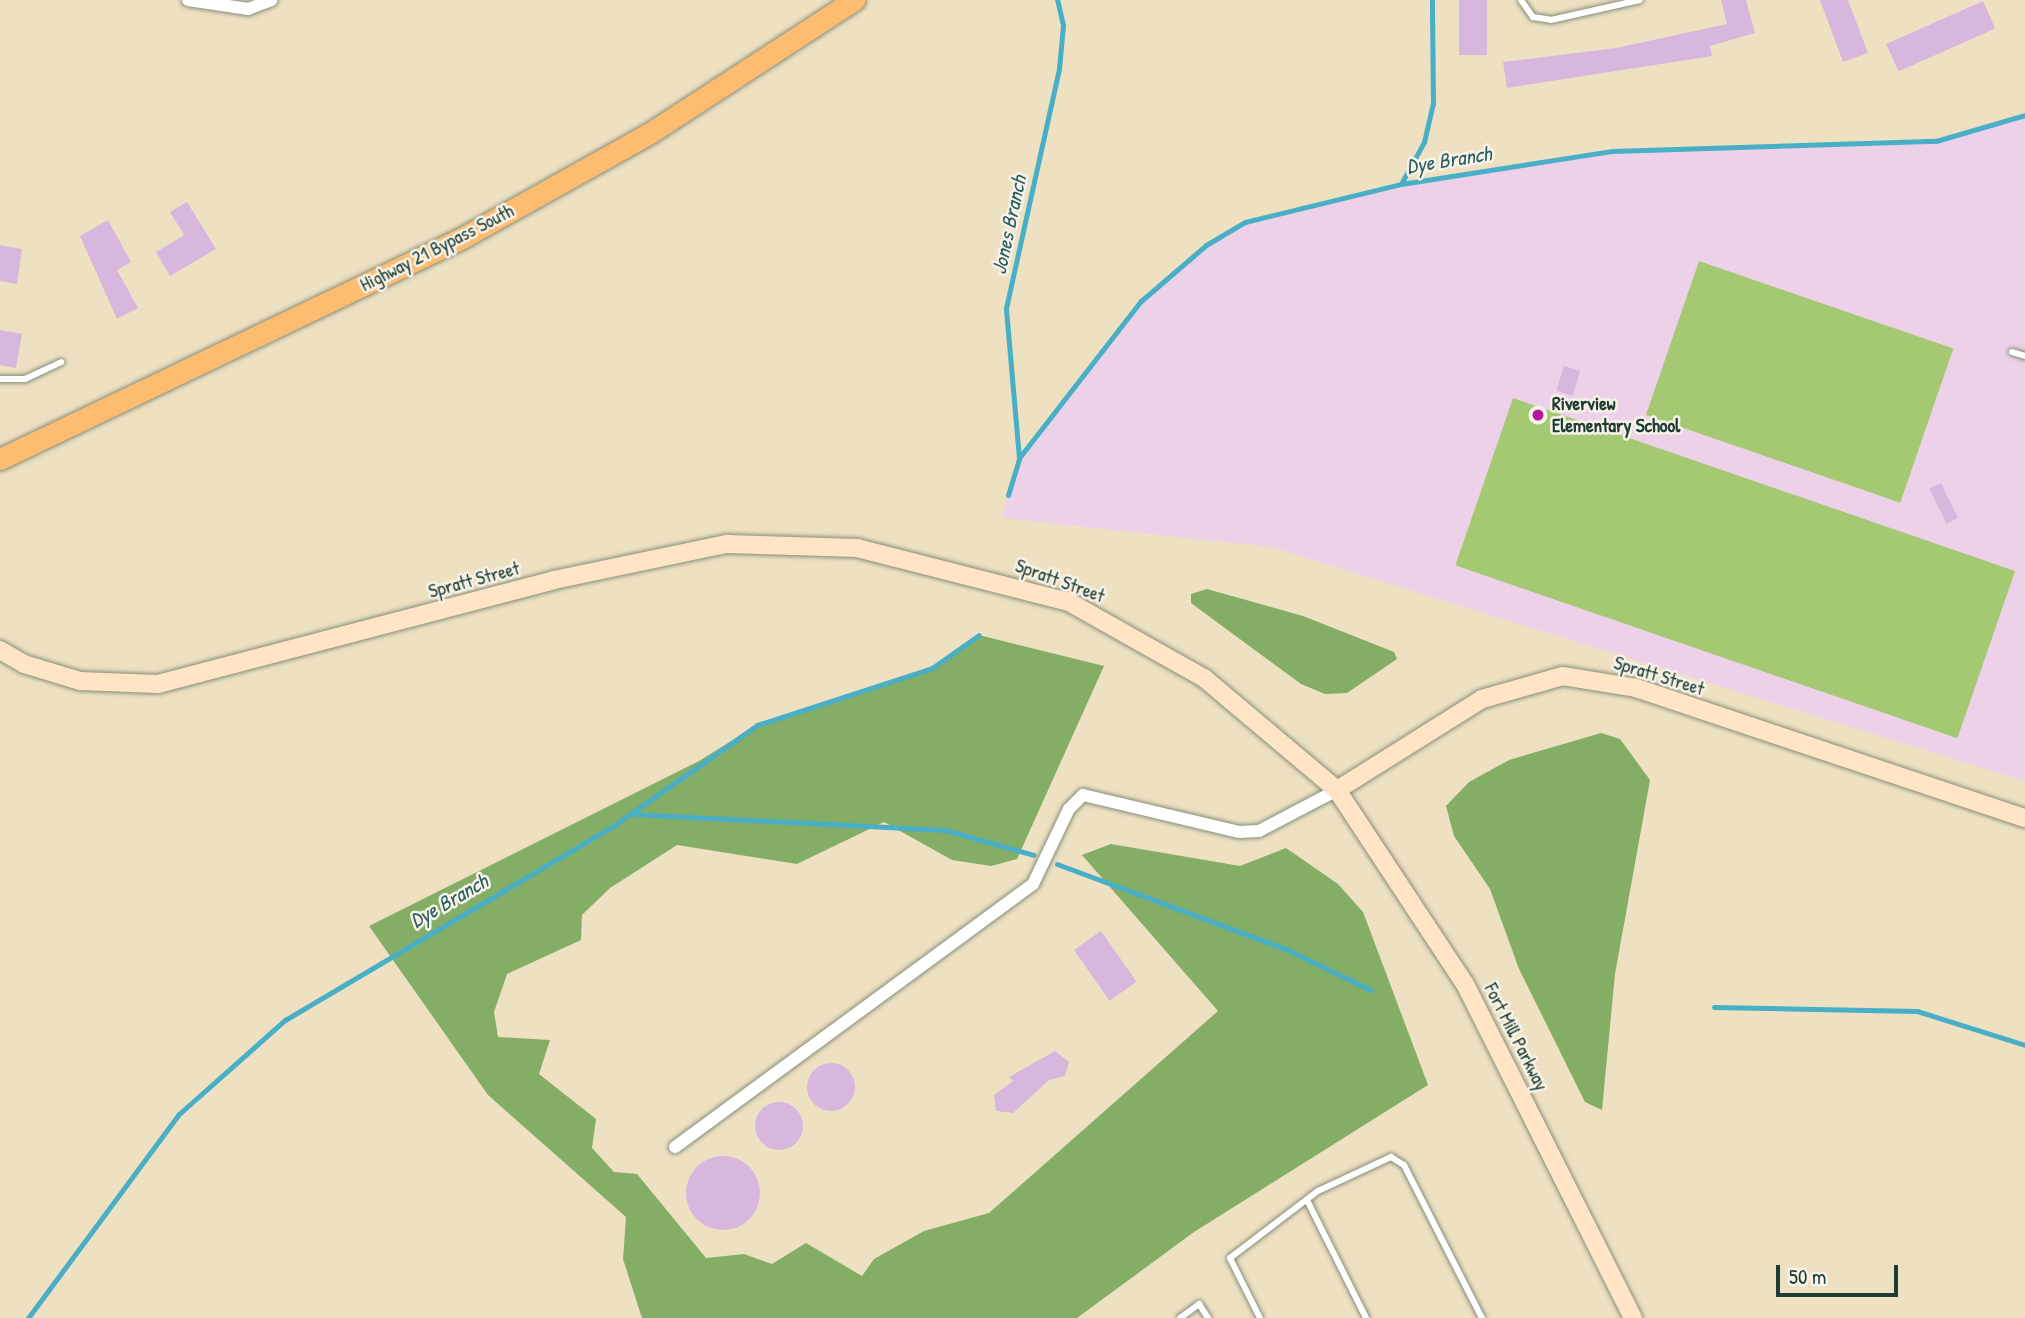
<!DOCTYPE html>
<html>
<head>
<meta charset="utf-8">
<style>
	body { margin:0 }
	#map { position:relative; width:2025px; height:1318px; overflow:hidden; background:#eee1c2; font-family:"Patrick Hand",sans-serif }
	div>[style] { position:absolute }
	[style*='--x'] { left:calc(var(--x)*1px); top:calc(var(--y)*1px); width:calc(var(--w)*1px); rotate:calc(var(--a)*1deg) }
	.built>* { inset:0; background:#edd1e9 }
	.green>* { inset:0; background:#a5c973; transform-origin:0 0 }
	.forest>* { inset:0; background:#84ad65 }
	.stream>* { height:5px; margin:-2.5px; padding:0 2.5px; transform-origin:2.5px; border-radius:2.5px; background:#48afc7 }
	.building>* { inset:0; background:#d8b7de; transform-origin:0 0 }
	.round { border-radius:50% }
	.roads { filter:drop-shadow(0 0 2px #868f7b) drop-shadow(0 0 2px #868f7b) }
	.lane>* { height:6px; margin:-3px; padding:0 3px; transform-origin:3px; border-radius:3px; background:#fff }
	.street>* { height:12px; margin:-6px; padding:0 6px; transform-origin:6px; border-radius:6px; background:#fff }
	.secondary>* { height:18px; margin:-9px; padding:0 9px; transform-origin:9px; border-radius:9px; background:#ffe4c6 }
	.primary>* { height:21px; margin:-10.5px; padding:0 10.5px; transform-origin:10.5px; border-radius:10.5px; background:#febc70 }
	.dots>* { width:19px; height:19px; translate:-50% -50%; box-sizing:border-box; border:4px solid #f7f3e8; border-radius:50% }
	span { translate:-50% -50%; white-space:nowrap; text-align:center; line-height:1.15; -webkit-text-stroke:5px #f7f3e8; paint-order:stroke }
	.street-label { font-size:19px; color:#1f3d34 }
	.poi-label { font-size:19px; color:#1f3d34; font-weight:700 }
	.left { translate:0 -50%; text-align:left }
	.water-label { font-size:21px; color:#2b5f60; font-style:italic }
	.scale { position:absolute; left:1776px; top:1265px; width:122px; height:32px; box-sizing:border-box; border:4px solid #1f3d34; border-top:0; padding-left:9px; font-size:21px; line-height:24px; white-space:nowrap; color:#1f3d34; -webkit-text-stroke:5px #f7f3e8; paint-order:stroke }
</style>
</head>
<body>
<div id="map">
	<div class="built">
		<div style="clip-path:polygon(2025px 115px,2025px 781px,1271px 547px,1002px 518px,1019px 458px,1141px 301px,1206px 245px,1245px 222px,1401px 184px,1612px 151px,1936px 141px)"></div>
	</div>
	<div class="green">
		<div style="left:1699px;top:261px;width:269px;height:163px;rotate:19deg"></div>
		<div style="left:1513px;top:398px;width:531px;height:177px;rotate:19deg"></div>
	</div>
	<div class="forest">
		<div style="clip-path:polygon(1207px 589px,1303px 616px,1394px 652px,1397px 659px,1347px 693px,1325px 694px,1301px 684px,1191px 603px,1191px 594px)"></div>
		<div style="clip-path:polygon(979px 635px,1104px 666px,1017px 859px,991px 866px,952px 860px,884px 822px,797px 864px,677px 845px,610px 888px,582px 915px,581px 940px,507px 974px,494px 1012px,498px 1037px,550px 1040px,539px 1074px,596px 1119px,592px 1148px,614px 1172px,637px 1174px,706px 1258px,744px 1254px,772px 1264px,806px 1243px,862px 1276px,874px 1259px,924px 1231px,989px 1213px,1218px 1011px,1082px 855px,1111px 844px,1240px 866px,1286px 848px,1338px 884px,1363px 912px,1428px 1085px,1194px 1232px,1077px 1318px,642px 1318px,623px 1259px,626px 1217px,488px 1095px,369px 926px,699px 761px,757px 725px,932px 668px)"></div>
		<div style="clip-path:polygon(1601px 733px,1620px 739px,1650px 780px,1615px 974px,1602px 1110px,1585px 1102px,1519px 969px,1490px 889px,1454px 836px,1446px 806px,1469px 782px,1509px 760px)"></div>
	</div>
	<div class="stream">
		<div style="--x:1401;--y:184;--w:48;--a:-61.3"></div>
		<div style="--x:1424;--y:142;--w:39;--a:-77"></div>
		<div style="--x:1433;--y:104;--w:104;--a:-90.6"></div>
		<div style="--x:1019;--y:458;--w:151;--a:-95"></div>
		<div style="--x:1006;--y:308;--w:245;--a:-77.5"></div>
		<div style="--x:1059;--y:69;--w:44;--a:-84.8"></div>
		<div style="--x:1063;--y:25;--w:26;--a:-103"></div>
		<div style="--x:1008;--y:495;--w:39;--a:-73"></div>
		<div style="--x:1019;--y:458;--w:199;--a:-52.2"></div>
		<div style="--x:1141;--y:301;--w:86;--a:-40.7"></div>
		<div style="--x:1206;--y:245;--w:45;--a:-30.5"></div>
		<div style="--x:1245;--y:222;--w:161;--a:-13.7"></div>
		<div style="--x:1401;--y:184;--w:214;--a:-8.9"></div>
		<div style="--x:1612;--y:151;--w:324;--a:-1.8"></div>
		<div style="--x:1936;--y:141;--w:93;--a:-16.3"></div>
		<div style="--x:631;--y:814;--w:314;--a:2.9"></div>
		<div style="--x:945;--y:830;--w:92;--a:15.7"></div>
		<div style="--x:1057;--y:864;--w:244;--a:20.4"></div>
		<div style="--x:1286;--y:949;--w:94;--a:25.8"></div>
		<div style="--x:1714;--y:1007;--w:203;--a:1.1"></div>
		<div style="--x:1917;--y:1011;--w:113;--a:17.5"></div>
		<div style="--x:28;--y:1318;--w:254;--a:-53.5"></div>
		<div style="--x:179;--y:1114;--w:142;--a:-41.6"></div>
		<div style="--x:285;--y:1020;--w:381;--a:-30.6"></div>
		<div style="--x:613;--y:826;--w:176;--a:-35"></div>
		<div style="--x:757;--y:725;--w:184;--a:-18"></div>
		<div style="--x:932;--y:668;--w:57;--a:-35.1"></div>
	</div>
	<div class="building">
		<div style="left:1459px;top:0;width:28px;height:55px"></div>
		<div style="clip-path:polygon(1721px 0,1746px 0,1755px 33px,1710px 46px,1712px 56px,1507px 88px,1503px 62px,1616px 48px,1727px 24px)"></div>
		<div style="clip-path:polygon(1820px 0,1848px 0,1868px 53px,1843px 62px)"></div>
		<div style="left:1983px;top:1px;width:30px;height:106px;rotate:66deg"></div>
		<div style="clip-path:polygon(187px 202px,216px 249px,170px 276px,156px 252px,184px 235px,170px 212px)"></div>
		<div style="clip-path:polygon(108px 220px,131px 262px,117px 270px,138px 308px,117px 319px,80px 236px)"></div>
		<div style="clip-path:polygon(0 245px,22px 249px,17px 284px,0 281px)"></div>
		<div style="clip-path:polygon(0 330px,22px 334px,16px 368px,0 365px)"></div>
		<div style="left:1564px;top:366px;width:17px;height:26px;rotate:17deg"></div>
		<div style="left:1941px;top:483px;width:39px;height:13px;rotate:64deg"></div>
		<div style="left:1101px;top:931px;width:62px;height:33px;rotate:55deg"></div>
		<div style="clip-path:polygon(1055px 1051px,1069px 1062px,1065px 1076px,1049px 1080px,1013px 1113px,996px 1111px,994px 1095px,1013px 1081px,1009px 1077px)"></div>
		<div class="round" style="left:807px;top:1063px;width:48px;height:48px"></div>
		<div class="round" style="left:755px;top:1102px;width:48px;height:48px"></div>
		<div class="round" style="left:686px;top:1156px;width:74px;height:74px"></div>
	</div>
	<div class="roads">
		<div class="lane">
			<div style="--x:1521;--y:0;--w:21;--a:55"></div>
			<div style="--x:1533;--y:17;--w:18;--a:9"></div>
			<div style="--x:1551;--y:20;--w:91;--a:-12.7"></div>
			<div style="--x:2012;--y:352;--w:14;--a:17"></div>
			<div style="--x:0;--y:379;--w:25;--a:0"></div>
			<div style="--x:25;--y:379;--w:40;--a:-25"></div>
			<div style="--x:1307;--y:1200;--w:132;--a:63.4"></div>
			<div style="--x:1180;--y:1318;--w:24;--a:-36"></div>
			<div style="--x:1199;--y:1304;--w:17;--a:57"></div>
			<div style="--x:1260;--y:1318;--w:67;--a:-116.6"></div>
			<div style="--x:1230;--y:1258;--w:111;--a:-37.3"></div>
			<div style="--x:1318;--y:1191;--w:81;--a:-25"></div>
			<div style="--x:1391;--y:1157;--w:15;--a:32"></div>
			<div style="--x:1404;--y:1165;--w:172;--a:63"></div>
		</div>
		<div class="street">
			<div style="--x:188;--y:0;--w:61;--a:8.5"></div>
			<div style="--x:248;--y:9;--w:25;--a:-21"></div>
			<div style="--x:675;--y:1147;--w:444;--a:-36.3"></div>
			<div style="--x:1033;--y:884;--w:83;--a:-64.4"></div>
			<div style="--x:1069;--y:809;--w:20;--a:-45"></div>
			<div style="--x:1083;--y:795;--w:161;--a:13.3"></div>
			<div style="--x:1240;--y:832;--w:19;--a:-3"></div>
			<div style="--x:1259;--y:831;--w:88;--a:-27.7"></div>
		</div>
		<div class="secondary">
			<div style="--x:0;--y:650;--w:28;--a:30"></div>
			<div style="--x:24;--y:664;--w:59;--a:16.9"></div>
			<div style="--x:80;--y:681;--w:78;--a:2.2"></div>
			<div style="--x:158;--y:684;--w:409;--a:-14.7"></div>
			<div style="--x:554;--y:580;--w:177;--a:-11.8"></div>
			<div style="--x:727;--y:544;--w:130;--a:1.8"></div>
			<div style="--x:857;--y:548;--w:219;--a:14.3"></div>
			<div style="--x:1069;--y:602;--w:155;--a:29.4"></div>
			<div style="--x:1204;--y:678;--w:174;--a:40.1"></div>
			<div style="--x:1337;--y:790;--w:232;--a:56.6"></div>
			<div style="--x:1465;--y:984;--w:374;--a:63.3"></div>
			<div style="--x:1337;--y:790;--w:171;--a:-32.1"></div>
			<div style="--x:1482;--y:699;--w:84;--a:-15.9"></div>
			<div style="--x:1563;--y:676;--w:74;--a:9.3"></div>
			<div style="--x:1636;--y:688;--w:410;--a:18.5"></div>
		</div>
		<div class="primary">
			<div style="--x:0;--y:459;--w:512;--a:-25.56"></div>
			<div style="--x:462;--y:238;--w:215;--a:-29.2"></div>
			<div style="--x:650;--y:133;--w:244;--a:-33.1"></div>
		</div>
	</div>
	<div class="dots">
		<div style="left:1538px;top:415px;background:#b5179e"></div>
	</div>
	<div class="street-label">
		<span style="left:437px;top:248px;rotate:-27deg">Highway 21 Bypass South</span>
		<span style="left:474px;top:580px;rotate:-15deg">Spratt Street</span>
		<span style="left:1060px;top:581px;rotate:20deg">Spratt Street</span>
		<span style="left:1659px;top:676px;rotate:17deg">Spratt Street</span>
		<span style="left:1516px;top:1037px;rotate:63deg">Fort Mill Parkway</span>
	</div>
	<div class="poi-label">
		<span class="left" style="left:1552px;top:415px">Riverview<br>Elementary School</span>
	</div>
	<div class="water-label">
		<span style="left:1449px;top:160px;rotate:-9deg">Dye Branch</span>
		<span style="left:1009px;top:225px;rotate:-78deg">Jones Branch</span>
		<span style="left:449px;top:901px;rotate:-30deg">Dye Branch</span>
	</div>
	<div class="scale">50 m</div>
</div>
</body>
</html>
